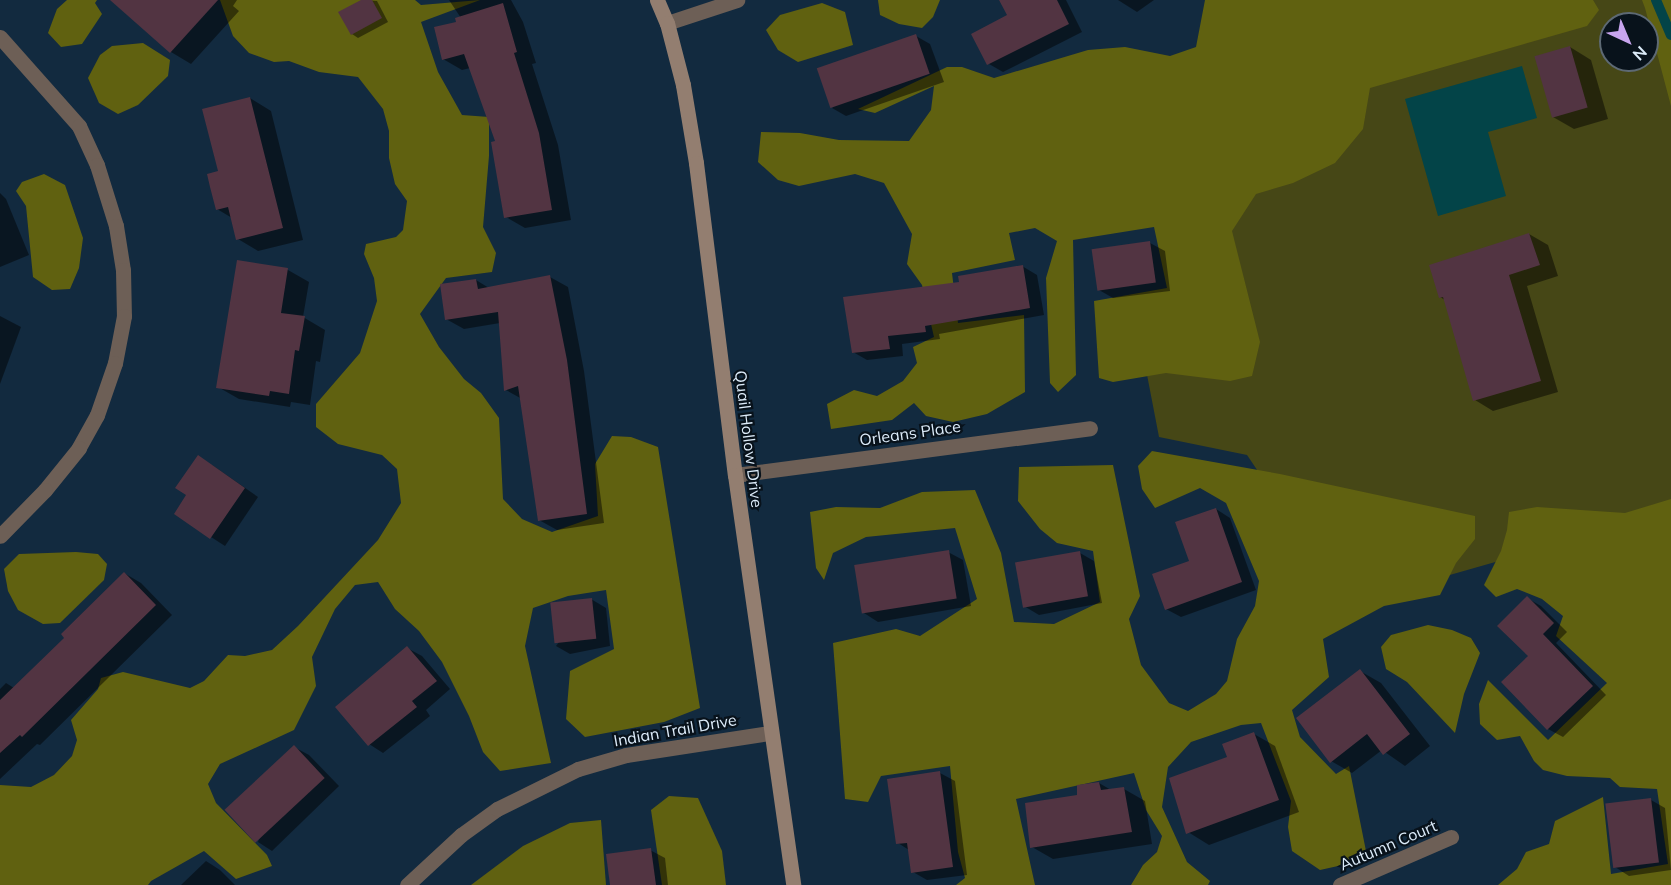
<!DOCTYPE html>
<html>
<head>
<meta charset="utf-8">
<style>
	body { margin:0 }
	#map { position:relative; width:1671px; height:885px; overflow:hidden; background:#122a3f; font-family:Mulish,sans-serif }
	div>[style] { position:absolute }
	[style*='--x'] { left:calc(var(--x)*1px); top:calc(var(--y)*1px); width:calc(var(--w)*1px); rotate:calc(var(--a)*1deg) }
	.green>* { inset:0; background:#464716 }
	.forest>* { inset:0; background:#606110 }
	.water>* { inset:0; background:#034448 }
	.shadow>* { inset:0; background:#0007 }
	.stream>* { height:10px; margin:-5px; padding:0 5px; transform-origin:5px; border-radius:5px; background:#034448 }
	.building>* { inset:0; background:#523442; transform-origin:0 0 }
	.street>* { height:15px; margin:-7.5px; padding:0 7.5px; transform-origin:7.5px; border-radius:7.5px; background:#6d5f56 }
	.secondary>* { height:15px; margin:-7.5px; padding:0 7.5px; transform-origin:7.5px; border-radius:7.5px; background:#937e70 }
	span { translate:-50% -50%; white-space:nowrap; text-align:center; line-height:1.15; -webkit-text-stroke:4.5px #08121b; paint-order:stroke }
	.street-label { font-size:16px; color:#ddecfa }
	.north { position:absolute; left:1599px; top:12px; width:60px; height:60px; box-sizing:border-box; background:#08121b; border:2px solid #5d6974; border-radius:50%; rotate:136deg; font-size:16px; font-weight:700; line-height:24px; text-align:center; color:#ddecfa }
	.north::after { content:''; display:block; margin:auto; width:21px; height:27px; background:#c8a5ee; clip-path:polygon(50% 0,100% 100%,50% 72%,0 100%) }
</style>
</head>
<body>
<div id="map">
	<div class="green">
		<div style="clip-path:polygon(evenodd,1405px 0,1656px 0,1671px 35px,1671px 587px,1608px 530px,1348px 604px,1247px 455px,1159px 437px,1143px 354px,1216px 304px,1202px 113px,1405px 0,1611px 24px,1647px 24px,1647px 60px,1611px 60px,1611px 24px)"></div>
	</div>
	<div class="forest">
		<div style="clip-path:polygon(67px 0,97px 0,95px 3px,102px 14px,82px 44px,61px 47px,48px 33px,57px 9px)"></div>
		<div style="clip-path:polygon(220px 0,415px 0,421px 5px,480px 0,421px 22px,438px 72px,462px 115px,489px 117px,489px 156px,483px 227px,496px 253px,492px 272px,446px 278px,420px 314px,439px 347px,464px 379px,481px 393px,499px 418px,503px 499px,522px 519px,552px 532px,598px 516px,595px 464px,612px 436px,631px 437px,658px 447px,700px 708px,664px 722px,585px 737px,566px 719px,570px 671px,614px 649px,606px 590px,568px 596px,533px 608px,525px 646px,551px 763px,500px 771px,483px 752px,469px 716px,442px 662px,419px 631px,395px 609px,378px 582px,355px 585px,335px 609px,312px 657px,316px 686px,294px 730px,220px 764px,208px 784px,216px 803px,267px 855px,272px 866px,236px 879px,204px 851px,151px 881px,148px 885px,0 885px,0 785px,31px 787px,54px 775px,72px 756px,77px 740px,71px 720px,98px 689px,101px 678px,123px 672px,190px 688px,204px 681px,228px 655px,245px 656px,272px 650px,298px 626px,378px 540px,401px 503px,397px 469px,382px 455px,338px 444px,316px 427px,316px 404px,360px 353px,377px 301px,374px 278px,364px 254px,366px 244px,396px 237px,403px 230px,407px 201px,395px 184px,389px 158px,389px 131px,383px 109px,358px 77px,319px 72px,289px 61px,274px 62px,249px 53px,233px 36px)"></div>
		<div style="clip-path:polygon(878px 0,940px 0,933px 17px,922px 28px,899px 24px,880px 15px)"></div>
		<div style="clip-path:polygon(1205px 0,1593px 0,1599px 10px,1587px 26px,1370px 88px,1363px 129px,1335px 163px,1293px 183px,1256px 194px,1232px 231px,1260px 342px,1252px 376px,1230px 381px,1166px 373px,1113px 382px,1099px 378px,1094px 301px,1167px 288px,1154px 227px,1073px 240px,1076px 375px,1058px 392px,1050px 383px,1046px 278px,1057px 241px,1035px 228px,1009px 233px,1015px 260px,952px 273px,958px 323px,1024px 315px,1025px 392px,987px 414px,953px 422px,926px 416px,914px 403px,892px 420px,831px 429px,827px 404px,854px 390px,877px 396px,903px 381px,917px 363px,913px 347px,934px 337px,922px 285px,907px 264px,912px 234px,884px 183px,855px 174px,799px 186px,778px 180px,758px 162px,761px 132px,800px 133px,839px 140px,909px 141px,931px 110px,934px 86px,875px 113px,858px 109px,947px 67px,962px 67px,994px 78px,1088px 50px,1125px 47px,1170px 56px,1196px 47px)"></div>
		<div style="clip-path:polygon(1642px 0,1671px 0,1671px 106px,1645px 8px)"></div>
		<div style="clip-path:polygon(822px 3px,845px 12px,853px 45px,798px 62px,778px 50px,766px 30px,780px 15px)"></div>
		<div style="clip-path:polygon(143px 43px,170px 60px,168px 76px,138px 105px,118px 114px,99px 103px,88px 78px,100px 55px,112px 46px)"></div>
		<div style="clip-path:polygon(44px 174px,65px 185px,83px 238px,79px 268px,70px 289px,52px 290px,33px 277px,26px 206px,16px 191px,22px 182px)"></div>
		<div style="clip-path:polygon(1152px 451px,1280px 474px,1475px 516px,1475px 539px,1456px 563px,1440px 595px,1384px 606px,1323px 639px,1329px 677px,1292px 710px,1300px 737px,1336px 774px,1349px 766px,1366px 851px,1338px 866px,1320px 870px,1292px 851px,1288px 827px,1291px 801px,1261px 723px,1241px 725px,1191px 742px,1168px 767px,1162px 807px,1187px 862px,1210px 881px,1208px 885px,1131px 885px,1143px 865px,1157px 852px,1162px 836px,1146px 810px,1134px 773px,1016px 799px,1035px 885px,956px 885px,965px 878px,958px 852px,950px 766px,881px 776px,868px 802px,845px 799px,833px 643px,896px 629px,920px 636px,977px 599px,955px 528px,866px 537px,833px 553px,824px 580px,816px 568px,810px 512px,836px 507px,880px 508px,922px 492px,975px 490px,1001px 553px,1014px 622px,1054px 624px,1100px 602px,1093px 551px,1057px 543px,1040px 529px,1018px 501px,1019px 467px,1113px 465px,1140px 596px,1129px 619px,1141px 665px,1169px 703px,1188px 711px,1216px 694px,1227px 681px,1237px 639px,1255px 606px,1259px 581px,1226px 503px,1200px 488px,1155px 508px,1142px 489px,1138px 466px)"></div>
		<div style="clip-path:polygon(1671px 499px,1671px 885px,1498px 885px,1517px 869px,1526px 852px,1549px 844px,1555px 821px,1603px 797px,1611px 874px,1668px 864px,1657px 789px,1620px 787px,1610px 778px,1567px 776px,1543px 770px,1534px 761px,1520px 736px,1497px 740px,1480px 724px,1479px 704px,1488px 680px,1548px 740px,1607px 683px,1556px 636px,1563px 616px,1542px 599px,1517px 589px,1496px 597px,1484px 585px,1501px 551px,1507px 530px,1509px 512px,1537px 507px,1625px 513px)"></div>
		<div style="clip-path:polygon(76px 552px,98px 554px,107px 564px,104px 580px,60px 623px,43px 624px,18px 610px,8px 591px,4px 569px,19px 554px)"></div>
		<div style="clip-path:polygon(1428px 625px,1452px 630px,1471px 638px,1480px 653px,1464px 694px,1455px 733px,1407px 682px,1386px 669px,1381px 647px,1391px 635px)"></div>
		<div style="clip-path:polygon(669px 796px,698px 798px,722px 851px,726px 885px,662px 885px,651px 810px)"></div>
		<div style="clip-path:polygon(601px 820px,606px 885px,471px 885px,523px 846px,570px 823px)"></div>
	</div>
	<div class="water">
		<div style="clip-path:polygon(1522px 66px,1537px 118px,1488px 132px,1506px 196px,1438px 216px,1405px 99px)"></div>
	</div>
	<div class="shadow">
		<div style="clip-path:polygon(112px 0,237px 0,233px 6px,239px 11px,191px 64px,171px 52px)"></div>
		<div style="clip-path:polygon(364px 0,377px 1px,388px 22px,358px 38px,352px 34px)"></div>
		<div style="clip-path:polygon(449px 0,511px 0,523px 22px,536px 63px,532px 64px,558px 145px,571px 220px,525px 228px,506px 217px,497px 142px,470px 68px,462px 70px,443px 59px,463px 21px)"></div>
		<div style="clip-path:polygon(1015px 0,1066px 0,1082px 32px,1003px 72px,989px 64px)"></div>
		<div style="clip-path:polygon(1118px 0,1154px 0,1137px 12px)"></div>
		<div style="clip-path:polygon(916px 36px,930px 44px,944px 82px,846px 116px,832px 108px)"></div>
		<div style="clip-path:polygon(1570px 47px,1591px 60px,1608px 119px,1574px 129px,1553px 117px)"></div>
		<div style="clip-path:polygon(250px 98px,271px 111px,303px 240px,258px 251px,238px 239px,232px 218px,217px 209px,220px 172px)"></div>
		<div style="clip-path:polygon(0 193px,6px 199px,29px 255px,0 267px)"></div>
		<div style="clip-path:polygon(1529px 234px,1548px 245px,1558px 276px,1527px 286px,1558px 392px,1493px 411px,1475px 400px,1445px 300px,1440px 297px)"></div>
		<div style="clip-path:polygon(1150px 243px,1165px 251px,1170px 291px,1113px 298px,1099px 290px)"></div>
		<div style="clip-path:polygon(238px 262px,288px 270px,309px 282px,303px 317px,325px 330px,320px 362px,316px 361px,310px 405px,291px 402px,290px 407px,239px 399px,218px 387px)"></div>
		<div style="clip-path:polygon(1022px 266px,1037px 275px,1044px 315px,939px 334px,940px 339px,902px 344px,903px 356px,867px 360px,853px 352px,961px 284px)"></div>
		<div style="clip-path:polygon(550px 277px,568px 287px,584px 371px,604px 523px,557px 530px,539px 520px,522px 399px,506px 390px,500px 323px,464px 329px,446px 319px,476px 280px,489px 288px)"></div>
		<div style="clip-path:polygon(0 316px,21px 327px,0 384px)"></div>
		<div style="clip-path:polygon(212px 465px,258px 497px,225px 546px,211px 537px)"></div>
		<div style="clip-path:polygon(1216px 509px,1230px 518px,1256px 590px,1181px 617px,1166px 609px)"></div>
		<div style="clip-path:polygon(948px 552px,963px 560px,971px 606px,878px 622px,864px 613px)"></div>
		<div style="clip-path:polygon(1080px 553px,1094px 561px,1102px 603px,1039px 615px,1024px 606px)"></div>
		<div style="clip-path:polygon(124px 573px,141px 583px,172px 615px,40px 745px,37px 744px,0 779px,0 689px,6px 683px,14px 688px,67px 638px)"></div>
		<div style="clip-path:polygon(1527px 598px,1541px 606px,1567px 632px,1556px 643px,1606px 695px,1563px 737px,1548px 729px,1503px 682px,1530px 656px)"></div>
		<div style="clip-path:polygon(591px 599px,606px 608px,610px 646px,570px 654px,556px 646px)"></div>
		<div style="clip-path:polygon(407px 648px,422px 656px,450px 689px,426px 710px,430px 716px,383px 753px,369px 744px)"></div>
		<div style="clip-path:polygon(1360px 671px,1381px 683px,1430px 746px,1405px 766px,1382px 750px,1352px 773px,1331px 761px)"></div>
		<div style="clip-path:polygon(1254px 734px,1275px 746px,1299px 812px,1209px 845px,1188px 832px,1229px 758px)"></div>
		<div style="clip-path:polygon(294px 747px,309px 755px,339px 786px,272px 851px,258px 842px)"></div>
		<div style="clip-path:polygon(940px 773px,955px 781px,967px 875px,927px 880px,913px 872px,909px 850px,898px 843px)"></div>
		<div style="clip-path:polygon(1099px 783px,1111px 790px,1124px 789px,1145px 801px,1152px 844px,1053px 859px,1032px 847px,1079px 796px)"></div>
		<div style="clip-path:polygon(1651px 800px,1665px 808px,1671px 870px,1629px 876px,1615px 867px)"></div>
		<div style="clip-path:polygon(650px 850px,665px 858px,668px 885px,612px 885px)"></div>
		<div style="clip-path:polygon(206px 861px,220px 870px,235px 885px,181px 885px)"></div>
	</div>
	<div class="stream">
		<div style="--x:1656;--y:0;--w:38;--a:67"></div>
	</div>
	<div class="building">
		<div style="clip-path:polygon(110px 0,218px 0,170px 53px)"></div>
		<div style="clip-path:polygon(361px 0,372px 0,382px 18px,351px 35px,338px 12px)"></div>
		<div style="clip-path:polygon(999px 0,1057px 0,1069px 24px,987px 65px,971px 34px,1007px 15px)"></div>
		<div style="clip-path:polygon(503px 3px,517px 52px,514px 53px,539px 133px,552px 210px,504px 218px,491px 142px,495px 141px,464px 54px,442px 60px,434px 27px,456px 22px,455px 18px)"></div>
		<div style="left:916px;top:34px;width:42px;height:105px;rotate:71deg"></div>
		<div style="left:1570px;top:46px;width:64px;height:37px;rotate:74deg"></div>
		<div style="clip-path:polygon(250px 97px,283px 228px,236px 240px,228px 207px,216px 210px,210px 187px,207px 174px,218px 171px,202px 109px)"></div>
		<div style="clip-path:polygon(1529px 233px,1540px 265px,1509px 275px,1541px 381px,1473px 401px,1443px 297px,1439px 298px,1429px 265px)"></div>
		<div style="left:1150px;top:241px;width:42px;height:59px;rotate:82deg"></div>
		<div style="clip-path:polygon(237px 260px,288px 268px,281px 313px,305px 316px,299px 351px,295px 350px,289px 394px,270px 391px,269px 396px,216px 388px)"></div>
		<div style="clip-path:polygon(1023px 265px,1030px 308px,925px 326px,926px 332px,888px 336px,890px 349px,852px 353px,843px 297px,959px 282px,958px 276px)"></div>
		<div style="clip-path:polygon(550px 275px,567px 360px,587px 514px,538px 521px,518px 386px,504px 391px,498px 312px,445px 320px,440px 284px,476px 279px,478px 289px)"></div>
		<div style="clip-path:polygon(198px 455px,245px 488px,210px 539px,174px 514px,186px 495px,175px 488px)"></div>
		<div style="clip-path:polygon(1216px 508px,1242px 582px,1165px 610px,1152px 574px,1189px 561px,1175px 522px)"></div>
		<div style="left:949px;top:550px;width:49px;height:96px;rotate:81deg"></div>
		<div style="left:1080px;top:551px;width:46px;height:66px;rotate:80deg"></div>
		<div style="clip-path:polygon(124px 572px,156px 605px,22px 737px,20px 735px,0 753px,0 700px,64px 638px,61px 634px)"></div>
		<div style="clip-path:polygon(1527px 596px,1554px 623px,1543px 634px,1593px 686px,1547px 730px,1501px 682px,1528px 656px,1497px 626px)"></div>
		<div style="left:592px;top:598px;width:41px;height:42px;rotate:84deg"></div>
		<div style="clip-path:polygon(407px 646px,437px 681px,412px 701px,417px 707px,368px 746px,335px 707px)"></div>
		<div style="clip-path:polygon(1360px 669px,1410px 734px,1383px 755px,1367px 734px,1330px 763px,1296px 718px)"></div>
		<div style="clip-path:polygon(1254px 732px,1279px 800px,1186px 834px,1169px 778px,1227px 757px,1222px 744px)"></div>
		<div style="left:294px;top:745px;width:45px;height:95px;rotate:47deg"></div>
		<div style="clip-path:polygon(940px 771px,953px 867px,911px 873px,907px 843px,896px 844px,887px 779px)"></div>
		<div style="clip-path:polygon(1099px 782px,1101px 790px,1124px 787px,1132px 832px,1030px 848px,1025px 803px,1077px 795px,1077px 785px)"></div>
		<div style="left:1651px;top:798px;width:65px;height:46px;rotate:83deg"></div>
		<div style="clip-path:polygon(651px 848px,656px 885px,610px 885px,606px 854px)"></div>
	</div>
	<div class="street">
		<div style="--x:667;--y:23;--w:74;--a:-18.2"></div>
		<div style="--x:0;--y:37;--w:119;--a:48.4"></div>
		<div style="--x:79;--y:126;--w:43;--a:65.2"></div>
		<div style="--x:97;--y:165;--w:64;--a:72.7"></div>
		<div style="--x:116;--y:226;--w:45;--a:81"></div>
		<div style="--x:123;--y:270;--w:46;--a:88.8"></div>
		<div style="--x:124;--y:316;--w:48;--a:100.8"></div>
		<div style="--x:115;--y:363;--w:55;--a:109.1"></div>
		<div style="--x:97;--y:415;--w:38;--a:119"></div>
		<div style="--x:79;--y:448;--w:54;--a:129"></div>
		<div style="--x:45;--y:490;--w:64;--a:134.4"></div>
		<div style="--x:735;--y:475;--w:358;--a:-7.5"></div>
		<div style="--x:407;--y:885;--w:74;--a:-42.8"></div>
		<div style="--x:461;--y:835;--w:44;--a:-35.8"></div>
		<div style="--x:497;--y:809;--w:90;--a:-26.3"></div>
		<div style="--x:578;--y:769;--w:50;--a:-16.3"></div>
		<div style="--x:626;--y:755;--w:146;--a:-8.7"></div>
		<div style="--x:1340;--y:885;--w:121;--a:-23.4"></div>
	</div>
	<div class="secondary">
		<div style="--x:657;--y:0;--w:25;--a:67"></div>
		<div style="--x:667;--y:23;--w:64;--a:75.5"></div>
		<div style="--x:683;--y:85;--w:79;--a:80.5"></div>
		<div style="--x:696;--y:163;--w:314;--a:82.9"></div>
		<div style="--x:735;--y:475;--w:414;--a:81.9"></div>
	</div>
	<div class="street-label">
		<span style="left:910px;top:433px;rotate:-8deg">Orleans Place</span>
		<span style="left:749px;top:439px;rotate:83deg">Quail Hollow Drive</span>
		<span style="left:675px;top:730px;rotate:-10deg">Indian Trail Drive</span>
		<span style="left:1388px;top:845px;rotate:-23deg">Autumn Court</span>
	</div>
	<div class="north">N</div>
</div>
</body>
</html>
